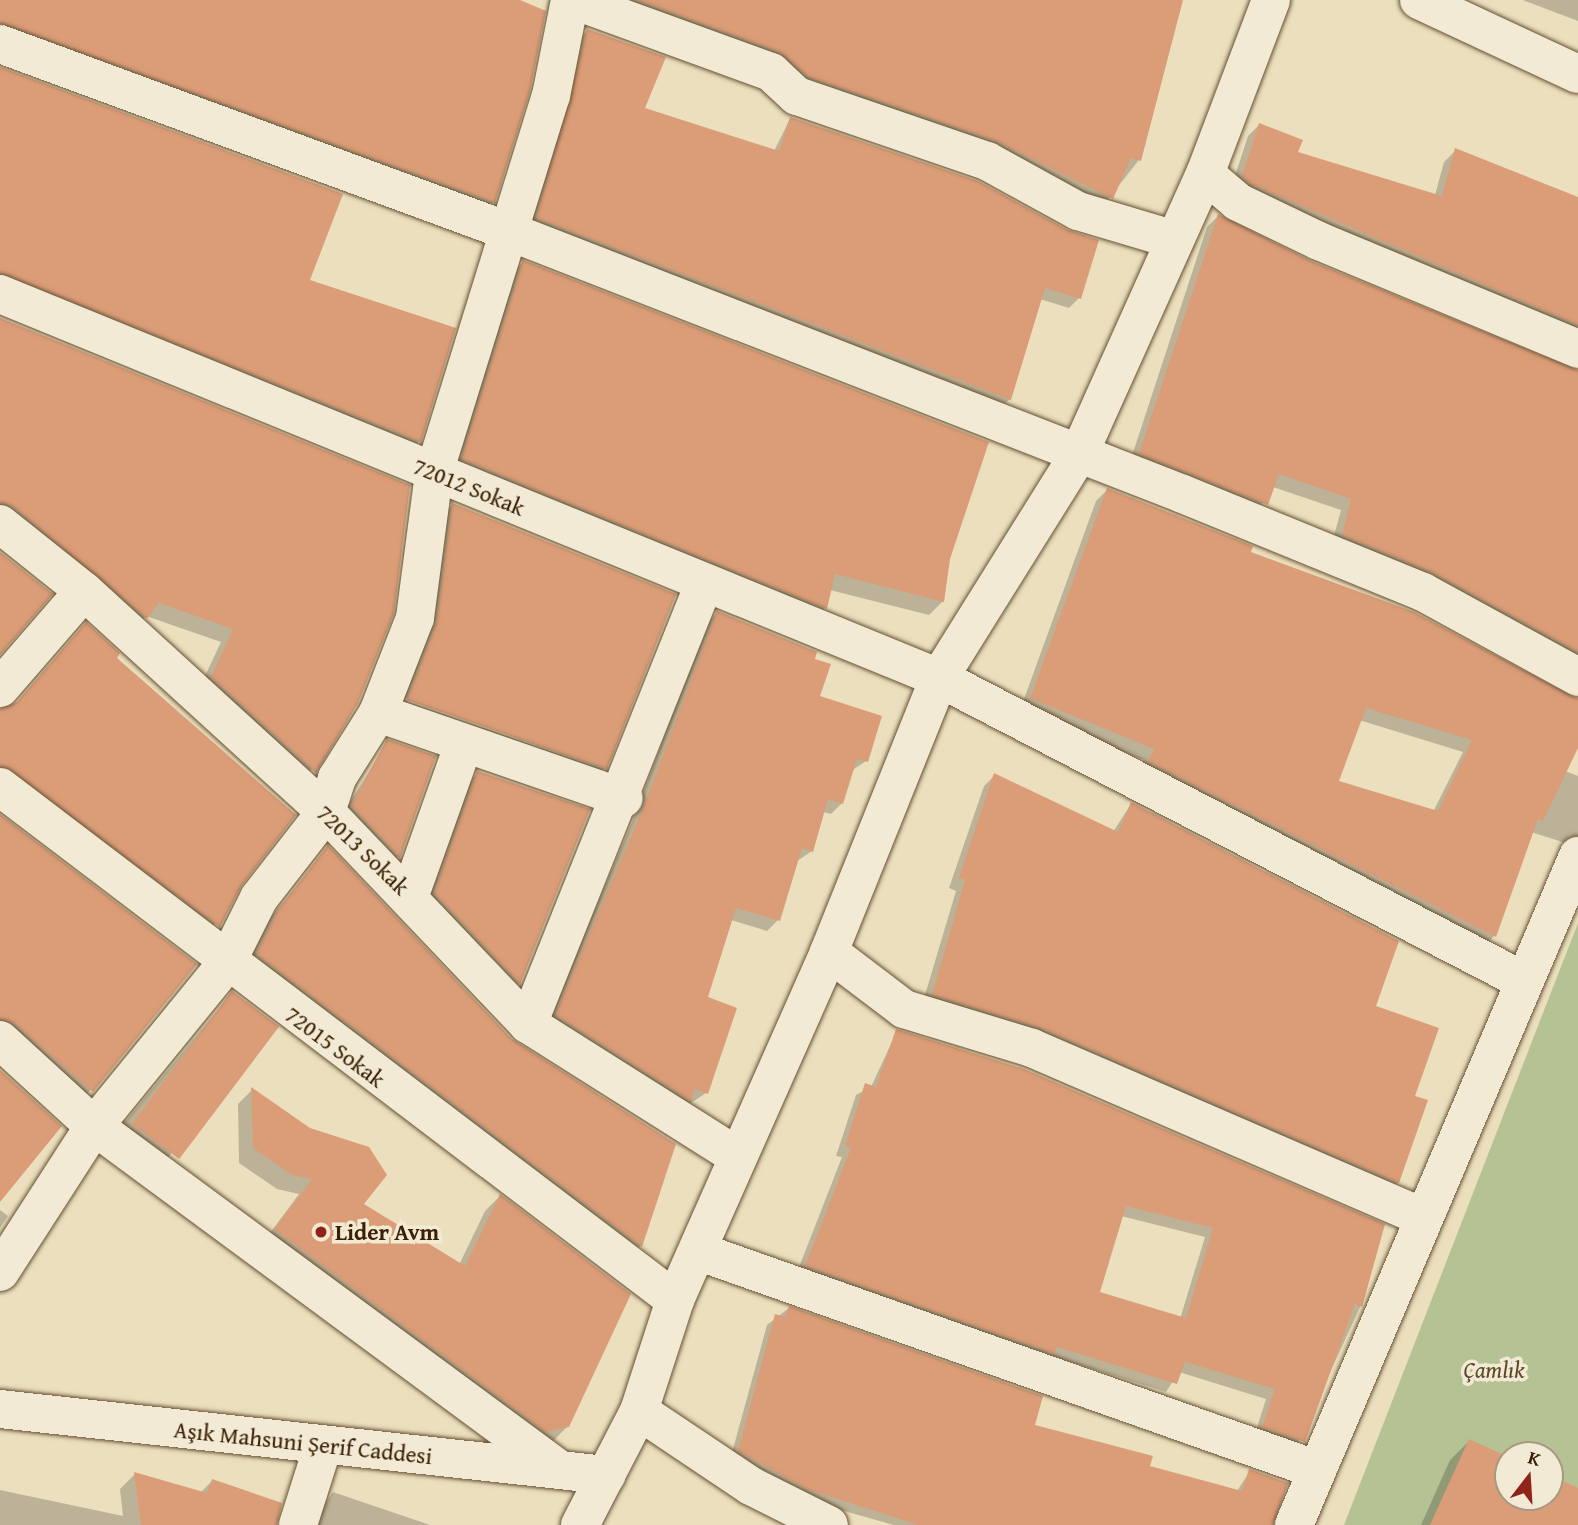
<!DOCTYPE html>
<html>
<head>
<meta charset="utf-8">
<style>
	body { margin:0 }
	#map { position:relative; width:1578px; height:1525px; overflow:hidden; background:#ebdfbd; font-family:"Gentium Book Plus",serif }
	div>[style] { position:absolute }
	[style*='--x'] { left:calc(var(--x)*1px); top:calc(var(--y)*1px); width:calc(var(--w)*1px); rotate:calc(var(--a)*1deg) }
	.green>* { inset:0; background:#b5c293 }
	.shadow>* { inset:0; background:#0003 }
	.building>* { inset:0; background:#db9d78; transform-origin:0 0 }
	.roads { filter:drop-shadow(0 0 2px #665033) drop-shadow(0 0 2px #665033) }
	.street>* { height:38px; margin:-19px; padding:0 19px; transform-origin:19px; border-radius:19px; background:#f2ead4 }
	.secondary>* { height:38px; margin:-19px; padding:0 19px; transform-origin:19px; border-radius:19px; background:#f2ead4 }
	.dots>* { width:19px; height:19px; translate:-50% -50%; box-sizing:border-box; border:4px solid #f2ead4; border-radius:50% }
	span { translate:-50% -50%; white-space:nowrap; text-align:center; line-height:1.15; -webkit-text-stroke:7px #f2ead4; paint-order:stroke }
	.street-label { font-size:23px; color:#3a2105 }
	.poi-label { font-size:23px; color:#3a2105; font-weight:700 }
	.left { translate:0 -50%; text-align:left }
	.park-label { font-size:23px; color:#594928; font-style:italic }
	.north { position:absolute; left:1494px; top:1441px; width:70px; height:70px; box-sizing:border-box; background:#f2ead4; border:2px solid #a89a81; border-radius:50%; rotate:17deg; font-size:19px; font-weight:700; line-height:28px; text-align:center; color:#3a2105 }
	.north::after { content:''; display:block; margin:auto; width:24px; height:32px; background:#8f2418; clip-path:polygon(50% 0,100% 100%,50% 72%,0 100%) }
</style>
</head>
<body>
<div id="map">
	<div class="green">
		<div style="clip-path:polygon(evenodd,1578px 923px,1578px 1525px,1344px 1525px,1578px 923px,1508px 1455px,1550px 1455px,1550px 1497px,1508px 1497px,1508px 1455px)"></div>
	</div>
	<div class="shadow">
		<div style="clip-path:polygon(0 0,509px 0,493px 202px,480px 215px,0 39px)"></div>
		<div style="clip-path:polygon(614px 0,1181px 0,1139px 160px,1101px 208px,798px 86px)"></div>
		<div style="clip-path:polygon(1523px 0,1578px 0,1578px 21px)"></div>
		<div style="clip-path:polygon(587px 31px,643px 109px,774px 151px,790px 119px,1079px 298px,1069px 308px,1040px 299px,1010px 399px,999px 409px,527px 229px,577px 41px)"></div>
		<div style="clip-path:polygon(0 69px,308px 281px,454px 330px,419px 441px,406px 455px,0 289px)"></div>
		<div style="clip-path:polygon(1259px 125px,1296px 153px,1435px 195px,1444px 162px,1456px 150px,1578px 199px,1578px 342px,1231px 188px,1248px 136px)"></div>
		<div style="clip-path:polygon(1218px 216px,1310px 263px,1578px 370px,1578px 670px,1331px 547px,1341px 510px,1273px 487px,1255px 515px,1129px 465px,1207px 227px)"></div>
		<div style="clip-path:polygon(523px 262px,949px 559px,943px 601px,929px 615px,830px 590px,825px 608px,812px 621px,448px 473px,510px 276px)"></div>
		<div style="clip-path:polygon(0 320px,357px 702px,301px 785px,198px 691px,221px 642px,146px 616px,132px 631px,0 520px)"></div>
		<div style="clip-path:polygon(evenodd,1107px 490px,1578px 698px,1578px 744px,1565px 771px,1578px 776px,1578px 847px,1531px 832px,1494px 936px,1483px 947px,1138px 773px,1144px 760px,1020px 710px,1096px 501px,1107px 490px,1359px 720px,1463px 752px,1433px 812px,1337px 782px,1359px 720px)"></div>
		<div style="clip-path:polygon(453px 505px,605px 768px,591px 782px,393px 714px,399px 699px,600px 768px,400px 696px,438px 519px)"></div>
		<div style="clip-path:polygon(717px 613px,813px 660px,818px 697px,866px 761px,851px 771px,842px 803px,831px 814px,823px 812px,812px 851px,797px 861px,778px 920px,767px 931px,731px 920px,706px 998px,706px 1093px,679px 1111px,545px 1027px,634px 818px,706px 624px)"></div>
		<div style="clip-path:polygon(114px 658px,240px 884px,205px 939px,0 783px,0 710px)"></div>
		<div style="clip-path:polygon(388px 741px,434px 757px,398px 857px,386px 870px,339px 820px)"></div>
		<div style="clip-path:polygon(478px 773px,588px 811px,519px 983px,500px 1002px,415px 913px,459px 792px)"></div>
		<div style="clip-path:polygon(995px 775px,1113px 832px,1131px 804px,1374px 1007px,1413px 1097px,1398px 1182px,1387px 1192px,922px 1005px,956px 891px,949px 888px,984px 786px)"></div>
		<div style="clip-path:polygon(0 817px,195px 965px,78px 1105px,0 1036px)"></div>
		<div style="clip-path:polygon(328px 848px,511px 1041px,674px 1144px,640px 1246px,625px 1261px,242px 969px,263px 927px)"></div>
		<div style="clip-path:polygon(232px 993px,171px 1154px,158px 1167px,116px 1133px)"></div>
		<div style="clip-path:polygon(evenodd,897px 1031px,1383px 1225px,1360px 1307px,1294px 1451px,1254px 1437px,1266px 1399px,1179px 1372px,1166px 1392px,796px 1275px,842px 1157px,836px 1156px,856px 1095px,871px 1087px,897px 1031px,1121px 1216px,1205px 1237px,1180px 1319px,1098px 1293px,1121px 1216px)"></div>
		<div style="clip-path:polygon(252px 1090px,362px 1204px,459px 1265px,485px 1211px,500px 1196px,568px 1426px,553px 1441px,261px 1245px,299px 1194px,277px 1189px,239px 1163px,238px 1104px)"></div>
		<div style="clip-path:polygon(0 1210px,8px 1216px,0 1228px)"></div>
		<div style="clip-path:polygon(789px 1308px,1033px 1426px,1147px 1468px,1237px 1491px,1250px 1471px,1286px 1484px,1274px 1525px,894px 1525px,798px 1498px,730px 1460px,767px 1325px)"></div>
		<div style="clip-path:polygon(1469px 1441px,1508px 1458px,1508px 1497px,1550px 1497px,1550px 1477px,1578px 1490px,1574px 1525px,1421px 1525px,1450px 1460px)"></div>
		<div style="clip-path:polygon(135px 1474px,200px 1493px,212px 1481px,276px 1525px,0 1525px,0 1490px,123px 1516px,120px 1489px)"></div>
		<div style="clip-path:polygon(333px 1492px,430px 1525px,311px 1525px)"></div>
	</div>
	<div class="building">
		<div style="clip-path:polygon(0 0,520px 0,546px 11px,530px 91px,495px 203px,0 23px)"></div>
		<div style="clip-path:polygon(637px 0,1183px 0,1141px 161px,1131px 158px,1113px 199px,994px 140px,808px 77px,779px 52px)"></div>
		<div style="clip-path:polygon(587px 29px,666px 57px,645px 108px,779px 151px,790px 117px,978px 181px,1068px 230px,1099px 240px,1081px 299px,1045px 288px,1011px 400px,536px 218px)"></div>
		<div style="clip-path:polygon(0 67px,343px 194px,310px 280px,456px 328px,421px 442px,0 273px)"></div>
		<div style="clip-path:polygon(1259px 123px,1303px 140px,1298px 152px,1442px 196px,1455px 148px,1578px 197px,1578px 325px,1250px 184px,1242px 176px)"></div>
		<div style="clip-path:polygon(1218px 214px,1311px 261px,1578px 370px,1578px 652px,1433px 573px,1342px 535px,1351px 499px,1279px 474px,1268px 505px,1139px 454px)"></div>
		<div style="clip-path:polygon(523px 260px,989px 442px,950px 559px,944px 602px,835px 574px,827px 609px,461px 459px)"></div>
		<div style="clip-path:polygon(0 318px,410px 485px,394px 613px,358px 703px,316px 773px,211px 677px,233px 629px,159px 603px,147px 619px,14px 507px,0 503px)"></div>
		<div style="clip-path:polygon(evenodd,1107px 488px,1253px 546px,1251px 552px,1414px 612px,1578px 699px,1578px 748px,1543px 821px,1538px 819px,1496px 937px,1148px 762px,1154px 749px,1030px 698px,1107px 488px,1366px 708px,1472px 740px,1438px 811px,1339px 781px,1366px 708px)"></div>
		<div style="clip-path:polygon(452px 503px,676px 594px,607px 769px,407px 700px,437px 621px)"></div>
		<div style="clip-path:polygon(0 552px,53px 594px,0 655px)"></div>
		<div style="clip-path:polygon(717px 611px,817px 652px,815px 659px,831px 664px,820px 696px,882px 716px,868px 762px,857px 759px,843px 804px,828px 799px,813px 852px,802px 848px,780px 921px,736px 908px,708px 997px,737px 1008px,708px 1094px,695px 1089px,691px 1101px,555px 1015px,644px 806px)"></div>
		<div style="clip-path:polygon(86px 622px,120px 653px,117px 658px,296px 815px,242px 885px,220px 927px,0 766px,0 709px,17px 702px)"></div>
		<div style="clip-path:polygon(387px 739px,436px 756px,400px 858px,351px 806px)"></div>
		<div style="clip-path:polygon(477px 771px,590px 809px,520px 984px,434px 893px)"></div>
		<div style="clip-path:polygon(994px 773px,1118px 832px,1131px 802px,1399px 941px,1376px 1006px,1439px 1028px,1415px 1096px,1428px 1100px,1399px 1183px,1041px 1028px,932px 995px,965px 880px,959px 878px)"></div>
		<div style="clip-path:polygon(0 814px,197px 964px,93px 1092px,15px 1024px,0 1019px)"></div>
		<div style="clip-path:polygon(328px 845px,512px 1039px,676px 1144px,642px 1247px,256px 954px,278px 910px)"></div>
		<div style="left:232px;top:991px;width:59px;height:166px;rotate:37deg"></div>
		<div style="clip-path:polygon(evenodd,896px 1029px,1024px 1069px,1385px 1224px,1362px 1307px,1355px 1304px,1305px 1442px,1262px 1427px,1275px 1389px,1185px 1362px,1177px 1384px,1057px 1347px,1055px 1354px,805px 1266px,851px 1148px,845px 1146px,865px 1083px,876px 1087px,896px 1029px,1126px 1206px,1213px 1228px,1186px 1318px,1100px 1292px,1126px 1206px)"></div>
		<div style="clip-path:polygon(0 1070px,62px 1126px,0 1202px)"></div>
		<div style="clip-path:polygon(251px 1087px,310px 1128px,369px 1147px,387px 1175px,364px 1204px,465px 1266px,500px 1194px,631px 1294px,569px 1427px,546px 1432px,274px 1229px,312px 1179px,292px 1175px,253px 1148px)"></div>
		<div style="clip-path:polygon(789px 1306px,1043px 1396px,1035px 1425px,1153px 1456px,1150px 1466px,1242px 1491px,1249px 1469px,1288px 1483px,1273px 1525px,918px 1525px,807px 1489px,738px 1451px,775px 1314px,785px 1317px)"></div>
		<div style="clip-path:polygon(1469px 1439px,1508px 1457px,1508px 1497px,1550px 1497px,1550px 1475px,1578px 1488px,1578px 1525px,1430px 1525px)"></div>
		<div style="clip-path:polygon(134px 1472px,207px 1493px,212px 1479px,282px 1503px,277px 1525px,141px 1525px)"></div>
	</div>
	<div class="roads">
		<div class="street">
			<div style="--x:573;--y:0;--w:211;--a:20"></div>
			<div style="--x:771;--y:72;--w:35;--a:43"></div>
			<div style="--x:797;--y:96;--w:201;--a:18.9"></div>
			<div style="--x:987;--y:161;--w:104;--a:28.8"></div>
			<div style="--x:1078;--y:211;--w:101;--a:16.6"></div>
			<div style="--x:0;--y:44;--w:541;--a:20.21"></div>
			<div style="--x:508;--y:231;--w:724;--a:21.29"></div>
			<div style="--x:1183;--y:494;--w:259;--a:22.2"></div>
			<div style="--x:1423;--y:592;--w:177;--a:28.7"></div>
			<div style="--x:1205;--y:174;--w:43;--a:40.3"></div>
			<div style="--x:1238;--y:202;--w:90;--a:25.7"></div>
			<div style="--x:1319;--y:241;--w:281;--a:22.6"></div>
			<div style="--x:0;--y:294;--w:1014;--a:22.24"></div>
			<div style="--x:939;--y:678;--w:659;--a:27.38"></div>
			<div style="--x:0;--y:524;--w:107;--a:38.6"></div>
			<div style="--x:84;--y:591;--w:328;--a:42.4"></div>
			<div style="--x:326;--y:812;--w:293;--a:46.4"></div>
			<div style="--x:528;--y:1024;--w:247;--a:32.3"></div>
			<div style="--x:0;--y:688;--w:128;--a:-49.1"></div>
			<div style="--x:378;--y:713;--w:260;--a:19.1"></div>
			<div style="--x:0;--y:787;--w:848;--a:37.23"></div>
			<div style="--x:410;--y:895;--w:161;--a:-70.4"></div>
			<div style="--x:829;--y:952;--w:94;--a:37.2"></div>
			<div style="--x:904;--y:1009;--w:134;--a:16.9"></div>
			<div style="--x:1032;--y:1048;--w:426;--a:23.4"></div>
			<div style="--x:528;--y:1024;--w:474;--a:-68.2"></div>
			<div style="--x:0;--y:1040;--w:127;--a:42.5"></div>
			<div style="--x:94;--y:1126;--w:579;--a:36.43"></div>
			<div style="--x:700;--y:1252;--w:652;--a:19.44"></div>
			<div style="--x:0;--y:1272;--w:174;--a:-57.2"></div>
			<div style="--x:94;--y:1126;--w:209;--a:-50.8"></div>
			<div style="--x:226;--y:964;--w:74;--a:-63.4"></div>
			<div style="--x:259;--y:898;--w:109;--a:-52.1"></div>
			<div style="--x:326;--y:812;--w:36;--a:-72"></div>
			<div style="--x:337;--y:778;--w:77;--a:-57.8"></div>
			<div style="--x:378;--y:713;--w:102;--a:-68.7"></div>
			<div style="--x:415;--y:618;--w:146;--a:-82.5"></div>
			<div style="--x:434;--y:473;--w:395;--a:-72.8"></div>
			<div style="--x:551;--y:96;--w:98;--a:-78.8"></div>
			<div style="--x:298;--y:1525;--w:83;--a:-72.4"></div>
			<div style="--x:1294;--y:1525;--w:727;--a:-67"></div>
		</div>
		<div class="secondary">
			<div style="--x:1419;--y:0;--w:175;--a:25"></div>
			<div style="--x:0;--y:1409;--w:610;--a:6.22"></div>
			<div style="--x:639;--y:1411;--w:135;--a:33.8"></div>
			<div style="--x:751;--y:1486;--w:87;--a:26.6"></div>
			<div style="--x:580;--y:1525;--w:128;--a:-62.6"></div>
			<div style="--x:639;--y:1411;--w:117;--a:-72"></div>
			<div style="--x:675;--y:1300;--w:381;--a:-66.1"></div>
			<div style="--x:829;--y:952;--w:295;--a:-68.1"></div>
			<div style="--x:939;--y:678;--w:264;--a:-58"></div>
			<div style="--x:1079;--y:454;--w:307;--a:-65.8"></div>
			<div style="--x:1205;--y:174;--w:186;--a:-69.2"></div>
		</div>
	</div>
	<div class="dots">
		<div style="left:321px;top:1232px;background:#8f2418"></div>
	</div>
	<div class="street-label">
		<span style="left:469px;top:487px;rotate:22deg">72012 Sokak</span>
		<span style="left:363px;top:850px;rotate:44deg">72013 Sokak</span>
		<span style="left:335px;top:1047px;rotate:37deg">72015 Sokak</span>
		<span style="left:303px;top:1443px;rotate:6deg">Aşık Mahsuni Şerif Caddesi</span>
	</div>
	<div class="poi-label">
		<span class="left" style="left:335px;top:1232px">Lider Avm</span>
	</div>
	<div class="park-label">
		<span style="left:1494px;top:1370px">Çamlık</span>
	</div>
	<div class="north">K</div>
</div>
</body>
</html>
